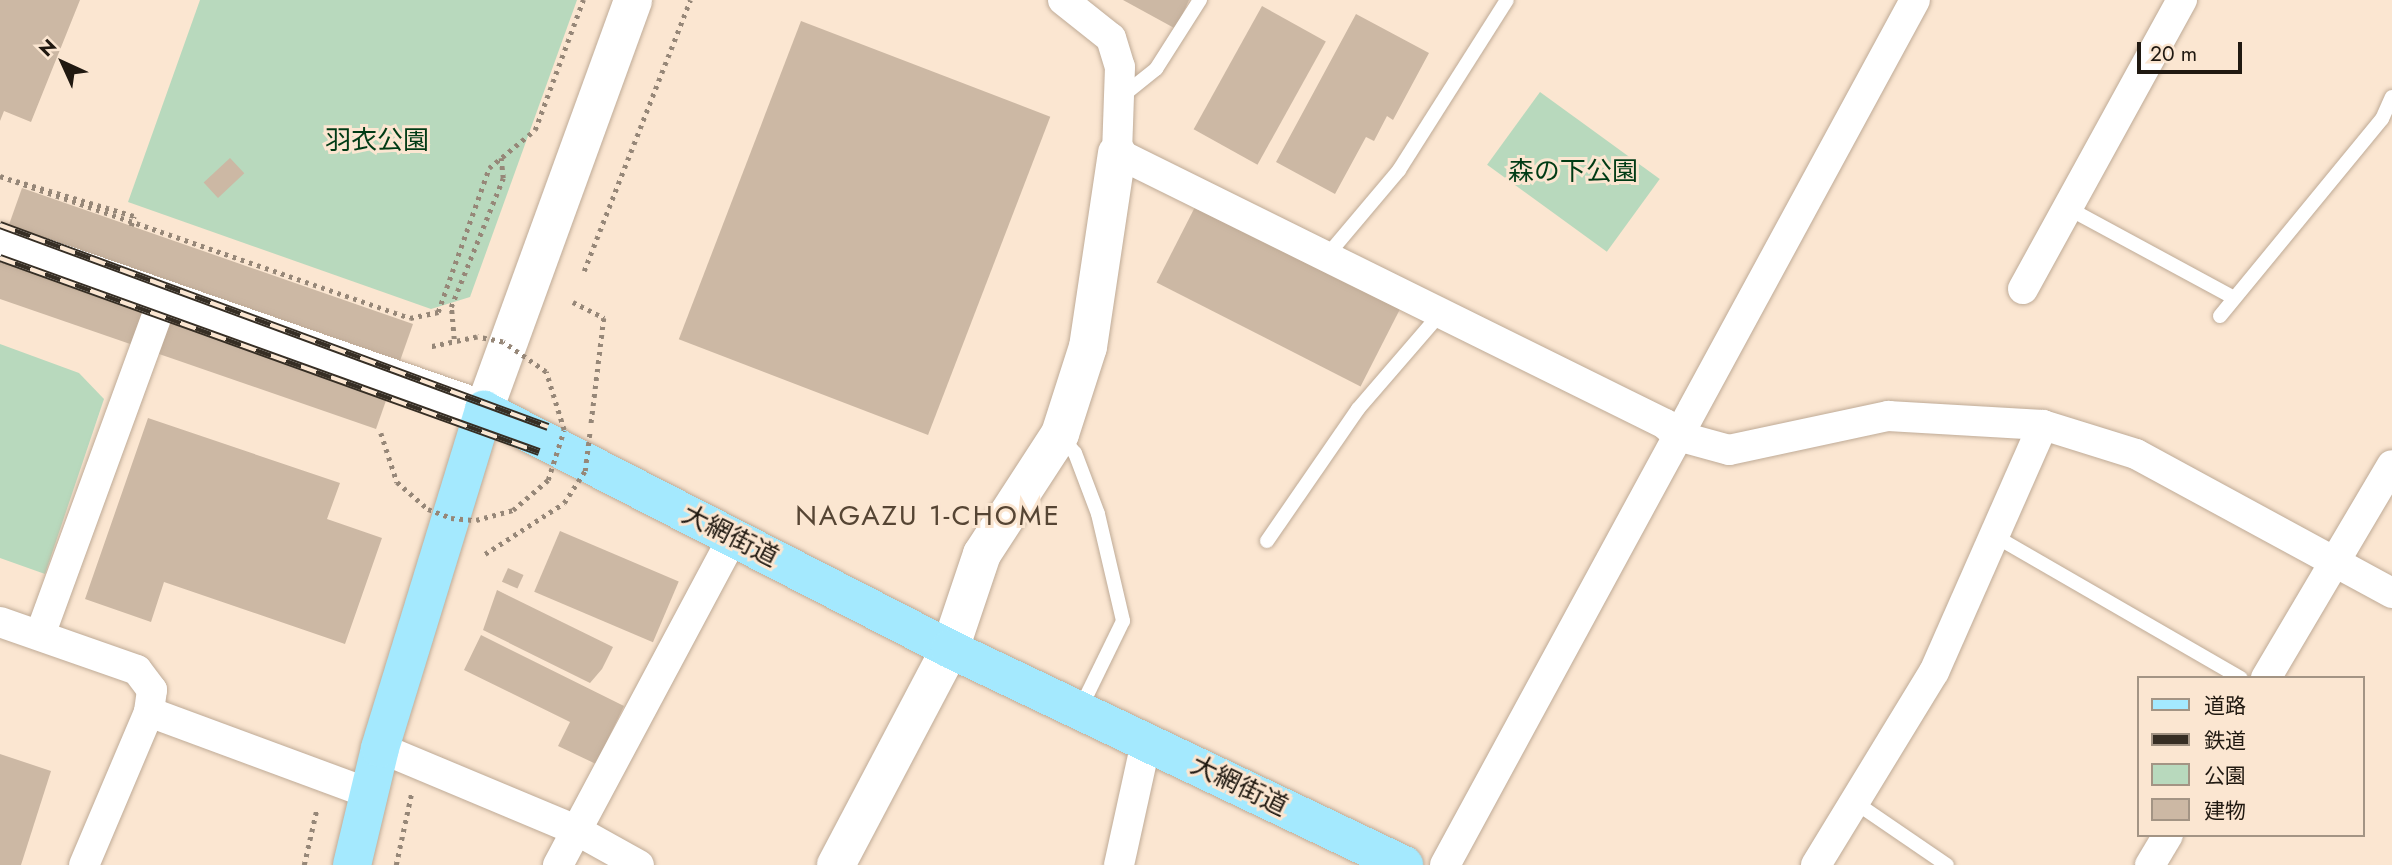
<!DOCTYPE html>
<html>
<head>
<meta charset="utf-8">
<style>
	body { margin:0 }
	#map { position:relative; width:2392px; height:865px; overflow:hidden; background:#fbe6d1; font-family:Jost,"Noto Sans JP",sans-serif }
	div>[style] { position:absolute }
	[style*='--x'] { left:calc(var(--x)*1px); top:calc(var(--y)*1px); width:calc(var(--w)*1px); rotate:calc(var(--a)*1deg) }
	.green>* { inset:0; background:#b8d9bd; transform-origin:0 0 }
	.building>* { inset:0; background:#ccb8a4; transform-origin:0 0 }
	.path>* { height:4.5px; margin-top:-2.25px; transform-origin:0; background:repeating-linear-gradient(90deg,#968778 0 3.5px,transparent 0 8.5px) }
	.roads { filter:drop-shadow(0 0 2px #bfab97) drop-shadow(0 0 2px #bfab97) }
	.lane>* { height:14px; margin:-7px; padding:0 7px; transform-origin:7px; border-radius:7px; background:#fff }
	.street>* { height:30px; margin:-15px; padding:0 15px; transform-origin:15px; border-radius:15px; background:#fff }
	.secondary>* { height:38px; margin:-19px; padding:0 19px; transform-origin:19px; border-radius:19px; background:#fff }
	.primary>* { height:38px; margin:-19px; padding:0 19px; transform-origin:19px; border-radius:19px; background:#a4e9fe }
	.rail>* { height:8px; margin-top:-4px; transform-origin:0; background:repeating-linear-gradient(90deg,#fbe6d1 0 16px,#362e24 0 32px); box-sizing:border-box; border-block:2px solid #362e24 }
	.path-bridge>* { height:4.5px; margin-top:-2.25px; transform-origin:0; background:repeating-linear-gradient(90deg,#968778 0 3.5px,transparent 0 8.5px) }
	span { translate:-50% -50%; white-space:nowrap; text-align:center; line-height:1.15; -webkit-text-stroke:6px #fbe6d1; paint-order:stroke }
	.park-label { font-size:26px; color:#003b15 }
	.street-label { font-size:26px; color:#201911 }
	.neighbourhood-label { font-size:28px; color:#564534; letter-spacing:2px }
	.legend { position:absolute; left:2137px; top:676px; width:228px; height:161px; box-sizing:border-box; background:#fbe6d1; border:2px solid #a39484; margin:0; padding:9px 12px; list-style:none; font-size:21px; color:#201911 }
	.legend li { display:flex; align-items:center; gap:14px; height:35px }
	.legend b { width:35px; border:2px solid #a39484 }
	.north { position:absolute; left:28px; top:28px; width:70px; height:70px; -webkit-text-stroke:5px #fbe6d1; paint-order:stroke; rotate:315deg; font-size:19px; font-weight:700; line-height:28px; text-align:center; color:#201911 }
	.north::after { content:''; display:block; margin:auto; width:24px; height:32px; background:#201911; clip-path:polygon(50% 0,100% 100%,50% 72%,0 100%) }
	.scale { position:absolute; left:2137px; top:42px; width:105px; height:32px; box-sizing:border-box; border:4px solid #201911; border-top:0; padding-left:9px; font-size:21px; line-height:24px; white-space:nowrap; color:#201911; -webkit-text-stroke:5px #fbe6d1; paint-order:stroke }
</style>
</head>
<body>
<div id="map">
	<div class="green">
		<div style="clip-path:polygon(200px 0,577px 0,470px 297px,431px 309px,128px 202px)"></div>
		<div style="left:1540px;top:92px;width:148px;height:90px;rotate:36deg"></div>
		<div style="clip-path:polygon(0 344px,79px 373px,104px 399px,45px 574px,0 558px)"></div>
	</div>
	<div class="building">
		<div style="clip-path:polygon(0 0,80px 0,31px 122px,4px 111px,0 121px)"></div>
		<div style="clip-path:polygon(1123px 0,1189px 0,1176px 29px)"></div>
		<div style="left:1262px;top:6px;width:73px;height:141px;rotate:29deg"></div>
		<div style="clip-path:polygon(1356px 14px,1429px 53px,1393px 120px,1387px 116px,1374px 141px,1366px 137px,1335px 194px,1276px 162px)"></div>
		<div style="left:801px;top:21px;width:267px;height:341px;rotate:21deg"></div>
		<div style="left:230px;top:158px;width:21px;height:36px;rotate:47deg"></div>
		<div style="clip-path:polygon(22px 188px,413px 324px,376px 429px,0 299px,0 250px)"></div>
		<div style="left:1196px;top:205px;width:229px;height:87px;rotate:27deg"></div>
		<div style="clip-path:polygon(148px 418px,340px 483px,327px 519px,382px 538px,345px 644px,164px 582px,151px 622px,85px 599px)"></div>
		<div style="left:560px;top:531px;width:129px;height:66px;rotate:23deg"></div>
		<div style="left:508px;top:568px;width:17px;height:15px;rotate:24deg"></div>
		<div style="clip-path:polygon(497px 590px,613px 647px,602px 669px,590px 683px,483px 630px)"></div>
		<div style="clip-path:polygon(481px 635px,624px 706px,596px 764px,558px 746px,570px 722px,464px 670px)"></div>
		<div style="clip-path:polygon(0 754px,51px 771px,21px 865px,0 865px)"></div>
	</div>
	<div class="path">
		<div style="--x:0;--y:176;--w:434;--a:19.1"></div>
		<div style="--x:410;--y:318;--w:29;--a:-12"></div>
		<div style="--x:438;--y:312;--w:153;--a:-70.5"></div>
		<div style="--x:489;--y:168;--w:60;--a:-39.6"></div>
		<div style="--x:535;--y:130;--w:139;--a:-69.7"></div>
		<div style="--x:16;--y:181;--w:123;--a:16.5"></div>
		<div style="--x:584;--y:271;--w:291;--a:-68.6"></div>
		<div style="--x:573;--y:302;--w:35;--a:27"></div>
		<div style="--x:604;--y:318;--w:108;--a:96.9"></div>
		<div style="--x:454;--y:339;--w:32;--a:-95"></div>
		<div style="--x:451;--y:307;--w:139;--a:-68"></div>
		<div style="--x:503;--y:178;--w:20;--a:-96"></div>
		<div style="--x:485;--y:554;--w:94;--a:-32.8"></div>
		<div style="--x:304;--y:865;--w:58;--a:-77.2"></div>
		<div style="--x:396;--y:865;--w:72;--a:-77.9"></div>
	</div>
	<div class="roads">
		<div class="lane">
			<div style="--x:1121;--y:97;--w:45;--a:-38.7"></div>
			<div style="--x:1156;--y:69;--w:82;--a:-57.5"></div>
			<div style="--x:2066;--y:207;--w:191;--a:28.4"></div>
			<div style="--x:1325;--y:258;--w:115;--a:-49.9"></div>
			<div style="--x:1399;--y:170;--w:201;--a:-57.6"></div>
			<div style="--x:2220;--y:316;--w:255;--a:-50.6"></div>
			<div style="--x:2382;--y:119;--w:24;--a:-66"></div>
			<div style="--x:1061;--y:436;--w:22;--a:51"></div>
			<div style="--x:1075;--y:453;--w:65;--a:69.3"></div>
			<div style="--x:1098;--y:514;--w:110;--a:76.8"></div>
			<div style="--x:1123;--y:621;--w:98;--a:116"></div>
			<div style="--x:1993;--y:535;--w:286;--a:30"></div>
			<div style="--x:1267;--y:541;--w:160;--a:-55.4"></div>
			<div style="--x:1358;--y:409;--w:125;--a:-49.2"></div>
			<div style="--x:1856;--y:803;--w:110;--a:34.3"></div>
		</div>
		<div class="street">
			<div style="--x:1063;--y:0;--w:61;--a:38.4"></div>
			<div style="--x:1111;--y:38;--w:30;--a:73"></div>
			<div style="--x:1120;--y:67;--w:86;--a:92"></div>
			<div style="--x:1117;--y:153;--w:611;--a:26.31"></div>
			<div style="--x:1665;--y:424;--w:18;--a:43"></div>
			<div style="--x:1678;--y:436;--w:53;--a:15.4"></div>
			<div style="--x:1729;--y:450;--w:163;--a:-12.1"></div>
			<div style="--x:1888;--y:416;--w:155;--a:3.3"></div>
			<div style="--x:2043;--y:425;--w:97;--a:17.3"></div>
			<div style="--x:2136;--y:454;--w:291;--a:28.5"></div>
			<div style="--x:2023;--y:289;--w:330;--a:-61.2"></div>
			<div style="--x:0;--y:622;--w:145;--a:19.3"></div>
			<div style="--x:137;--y:670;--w:25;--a:53"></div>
			<div style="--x:152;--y:690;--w:22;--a:98"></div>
			<div style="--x:149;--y:712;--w:166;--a:113"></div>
			<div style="--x:40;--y:635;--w:358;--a:-69.9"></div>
			<div style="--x:2266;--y:678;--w:247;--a:-59.4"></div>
			<div style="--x:149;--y:712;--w:233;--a:20.3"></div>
			<div style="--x:380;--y:748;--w:212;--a:22.7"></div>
			<div style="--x:576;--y:830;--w:72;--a:29.1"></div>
			<div style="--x:558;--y:865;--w:372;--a:-61.9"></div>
			<div style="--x:1119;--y:865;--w:126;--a:-77.6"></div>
			<div style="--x:1445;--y:865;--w:984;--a:-61.48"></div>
			<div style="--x:1816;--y:865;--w:226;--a:-58.6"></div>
			<div style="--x:1934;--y:672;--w:270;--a:-66.2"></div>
			<div style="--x:2150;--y:865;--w:35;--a:-59"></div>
		</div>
		<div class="secondary">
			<div style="--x:0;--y:242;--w:512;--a:19.14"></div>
			<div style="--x:484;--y:410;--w:436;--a:-70"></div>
			<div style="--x:836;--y:865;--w:244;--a:-62.2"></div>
			<div style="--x:950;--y:649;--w:100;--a:-71.4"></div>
			<div style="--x:982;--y:554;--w:143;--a:-57"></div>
			<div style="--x:1060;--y:434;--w:91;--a:-72.2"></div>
			<div style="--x:1088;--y:347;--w:196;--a:-81.5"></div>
		</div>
		<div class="primary">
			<div style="--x:352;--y:865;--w:120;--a:-76.5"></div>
			<div style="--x:380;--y:748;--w:354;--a:-72.9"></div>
			<div style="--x:484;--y:410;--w:524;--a:27.15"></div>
			<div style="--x:950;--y:649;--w:503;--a:25.44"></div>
		</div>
	</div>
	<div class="rail">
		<div style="--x:0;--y:225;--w:584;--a:20.23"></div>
		<div style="--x:0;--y:258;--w:573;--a:19.8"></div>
	</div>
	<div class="path-bridge">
		<div style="--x:131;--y:226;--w:10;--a:-73"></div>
		<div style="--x:381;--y:433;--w:52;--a:71.9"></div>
		<div style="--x:397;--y:482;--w:41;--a:41.1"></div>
		<div style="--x:428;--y:509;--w:25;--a:21"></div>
		<div style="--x:451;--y:518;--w:25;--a:5"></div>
		<div style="--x:476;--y:520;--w:38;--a:-15"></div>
		<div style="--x:513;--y:510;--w:46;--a:-40.6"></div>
		<div style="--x:548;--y:480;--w:52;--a:-72.3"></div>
		<div style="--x:564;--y:430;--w:61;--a:-107.2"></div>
		<div style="--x:546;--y:372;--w:52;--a:-145.1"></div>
		<div style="--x:503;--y:342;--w:26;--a:-169"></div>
		<div style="--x:477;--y:337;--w:48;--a:168"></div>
		<div style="--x:564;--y:503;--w:38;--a:-57"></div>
		<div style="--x:585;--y:471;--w:38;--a:-83"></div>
	</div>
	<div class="park-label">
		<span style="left:377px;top:141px">羽衣公園</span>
		<span style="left:1573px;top:172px">森の下公園</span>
	</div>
	<div class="street-label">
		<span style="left:730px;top:536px;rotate:27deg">大網街道</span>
		<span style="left:1239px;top:786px;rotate:26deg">大網街道</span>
	</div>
	<div class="neighbourhood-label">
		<span style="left:928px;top:516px">NAGAZU 1-CHOME</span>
	</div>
	<ul class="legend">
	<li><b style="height:9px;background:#a4e9fe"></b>道路</li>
	<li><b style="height:9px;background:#362e24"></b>鉄道</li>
	<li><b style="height:19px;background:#b8d9bd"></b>公園</li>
	<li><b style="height:19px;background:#ccb8a4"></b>建物</li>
	</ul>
	<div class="north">N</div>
	<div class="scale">20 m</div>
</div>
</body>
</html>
